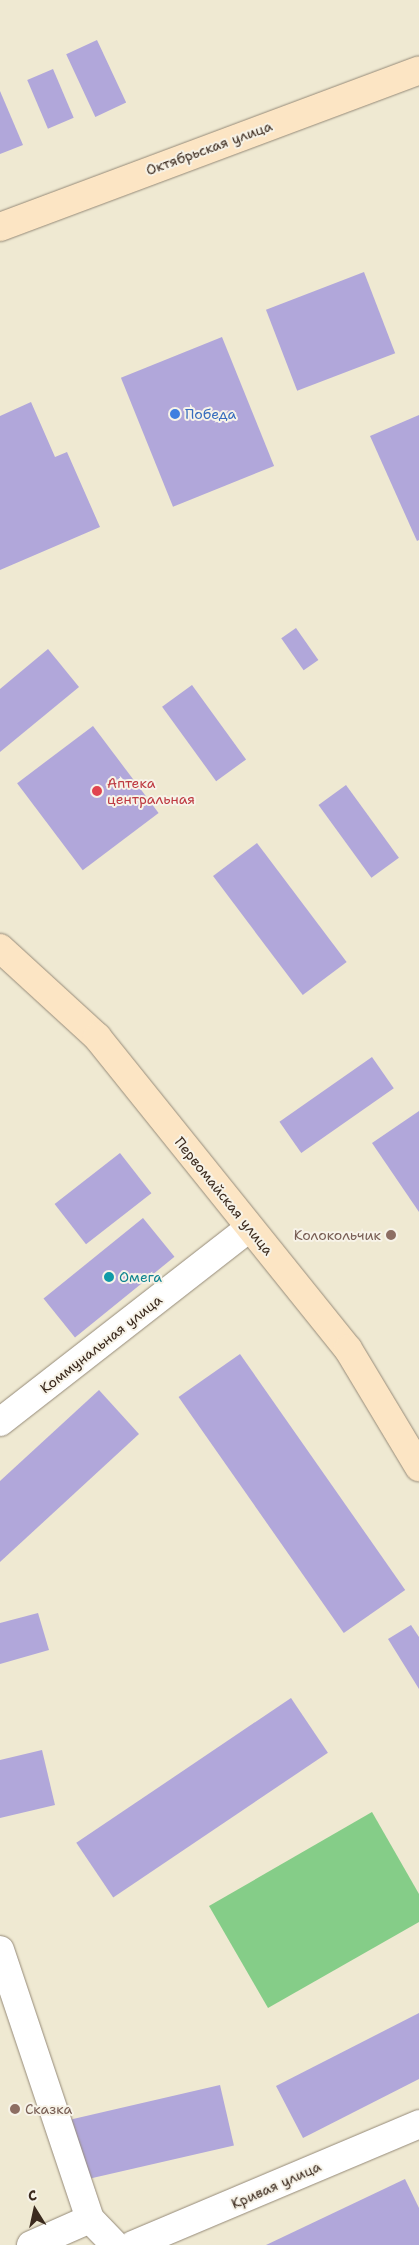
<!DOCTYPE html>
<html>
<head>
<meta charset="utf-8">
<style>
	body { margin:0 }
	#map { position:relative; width:419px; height:2245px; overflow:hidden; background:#efe9d2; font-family:"Shantell Sans",sans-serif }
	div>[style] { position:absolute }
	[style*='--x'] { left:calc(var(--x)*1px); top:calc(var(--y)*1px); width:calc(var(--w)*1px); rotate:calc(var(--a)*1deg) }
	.green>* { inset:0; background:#85cd88 }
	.building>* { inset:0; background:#b1a7da; transform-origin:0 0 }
	.roads { filter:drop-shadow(0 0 1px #958a78) drop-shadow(0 0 1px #958a78) }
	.street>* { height:28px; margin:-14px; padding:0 14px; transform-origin:14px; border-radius:14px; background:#fff }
	.secondary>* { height:28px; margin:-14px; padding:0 14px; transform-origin:14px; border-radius:14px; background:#fce5c4 }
	.dots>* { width:14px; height:14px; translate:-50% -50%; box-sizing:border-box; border:2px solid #f7f3e8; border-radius:50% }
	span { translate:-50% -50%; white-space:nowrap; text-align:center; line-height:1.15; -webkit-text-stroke:4px #f7f3e8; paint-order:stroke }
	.street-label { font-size:14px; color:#3b2a1e }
	.shop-label { font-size:14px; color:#366cbe }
	.left { translate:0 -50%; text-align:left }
	.health-label { font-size:14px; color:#be3a42 }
	.education-label { font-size:14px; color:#785e54 }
	.right { translate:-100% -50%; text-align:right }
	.culture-label { font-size:14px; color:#0d838f }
	.north { position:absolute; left:10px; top:2185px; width:50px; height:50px; -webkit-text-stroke:4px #f7f3e8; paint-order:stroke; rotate:350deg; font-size:14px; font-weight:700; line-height:20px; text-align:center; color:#3b2a1e }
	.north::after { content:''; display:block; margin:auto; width:18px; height:22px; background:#3b2a1e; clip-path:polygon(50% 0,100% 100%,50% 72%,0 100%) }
</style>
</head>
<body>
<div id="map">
	<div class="green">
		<div style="clip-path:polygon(372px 1812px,419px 1894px,419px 1922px,268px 2008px,209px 1906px)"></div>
	</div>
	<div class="building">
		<div style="left:97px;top:40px;width:69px;height:34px;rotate:65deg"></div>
		<div style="left:53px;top:69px;width:53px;height:28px;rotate:67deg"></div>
		<div style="clip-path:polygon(0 91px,23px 145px,0 154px)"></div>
		<div style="left:364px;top:272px;width:87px;height:105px;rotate:69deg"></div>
		<div style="left:222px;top:337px;width:139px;height:109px;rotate:68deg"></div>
		<div style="clip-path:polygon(31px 402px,55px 457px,67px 452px,100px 527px,0 570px,0 416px)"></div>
		<div style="clip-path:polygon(419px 415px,419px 540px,417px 541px,370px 436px)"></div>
		<div style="left:296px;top:628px;width:39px;height:18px;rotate:55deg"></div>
		<div style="clip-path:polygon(48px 649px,79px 687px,0 752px,0 689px)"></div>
		<div style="left:192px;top:685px;width:92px;height:37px;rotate:54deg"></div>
		<div style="left:93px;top:726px;width:109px;height:95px;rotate:53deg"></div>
		<div style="left:346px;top:785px;width:90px;height:34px;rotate:54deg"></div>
		<div style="left:257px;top:843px;width:149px;height:55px;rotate:53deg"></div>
		<div style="left:372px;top:1057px;width:38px;height:113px;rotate:55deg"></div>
		<div style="clip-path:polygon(419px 1111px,419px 1212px,372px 1143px)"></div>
		<div style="left:120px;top:1153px;width:51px;height:83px;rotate:52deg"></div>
		<div style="left:143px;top:1218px;width:50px;height:128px;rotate:51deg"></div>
		<div style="left:240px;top:1354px;width:288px;height:75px;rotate:55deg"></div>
		<div style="clip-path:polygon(99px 1390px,139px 1434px,0 1562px,0 1481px)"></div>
		<div style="clip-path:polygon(38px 1613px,49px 1650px,0 1664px,0 1623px)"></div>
		<div style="clip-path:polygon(411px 1625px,419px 1637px,419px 1689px,388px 1639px)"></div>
		<div style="left:291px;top:1698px;width:66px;height:259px;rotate:56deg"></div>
		<div style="clip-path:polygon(42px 1750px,55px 1805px,0 1818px,0 1760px)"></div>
		<div style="clip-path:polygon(419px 2013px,419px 2079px,303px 2138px,276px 2086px)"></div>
		<div style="left:220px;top:2085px;width:62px;height:153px;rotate:77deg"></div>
		<div style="clip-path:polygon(405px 2179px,419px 2208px,419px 2245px,266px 2245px)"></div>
	</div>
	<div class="roads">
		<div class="street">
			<div style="--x:0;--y:1422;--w:316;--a:-37.9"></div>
			<div style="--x:0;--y:1950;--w:284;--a:71.5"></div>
			<div style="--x:90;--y:2219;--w:36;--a:46"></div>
			<div style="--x:31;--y:2245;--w:64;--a:-23.8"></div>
			<div style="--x:133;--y:2245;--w:311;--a:-22.9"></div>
		</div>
		<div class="secondary">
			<div style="--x:0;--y:227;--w:447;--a:-20.5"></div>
			<div style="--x:0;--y:948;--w:132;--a:42.5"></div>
			<div style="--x:97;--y:1037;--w:400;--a:51.2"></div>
			<div style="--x:348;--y:1349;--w:138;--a:59"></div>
		</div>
	</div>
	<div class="dots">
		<div style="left:175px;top:414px;background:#3f7fe0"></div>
		<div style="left:97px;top:791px;background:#e0444e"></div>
		<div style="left:391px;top:1235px;background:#8d6e63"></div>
		<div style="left:109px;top:1277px;background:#0f9aa8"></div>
		<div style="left:15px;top:2109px;background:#8d6e63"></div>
	</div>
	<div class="street-label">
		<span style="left:209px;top:148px;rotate:-20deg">Октябрьская улица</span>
		<span style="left:224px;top:1196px;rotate:51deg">Первомайская улица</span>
		<span style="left:101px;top:1344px;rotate:-38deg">Коммунальная улица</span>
		<span style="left:276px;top:2185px;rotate:-24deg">Кривая улица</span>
	</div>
	<div class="shop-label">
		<span class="left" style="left:185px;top:414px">Победа</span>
	</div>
	<div class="health-label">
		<span class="left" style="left:107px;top:791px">Аптека<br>центральная</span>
	</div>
	<div class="education-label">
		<span class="right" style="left:381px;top:1235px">Колокольчик</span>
		<span class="left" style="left:25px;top:2109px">Сказка</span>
	</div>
	<div class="culture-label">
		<span class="left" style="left:119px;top:1277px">Омега</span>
	</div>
	<div class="north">С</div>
</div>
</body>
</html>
